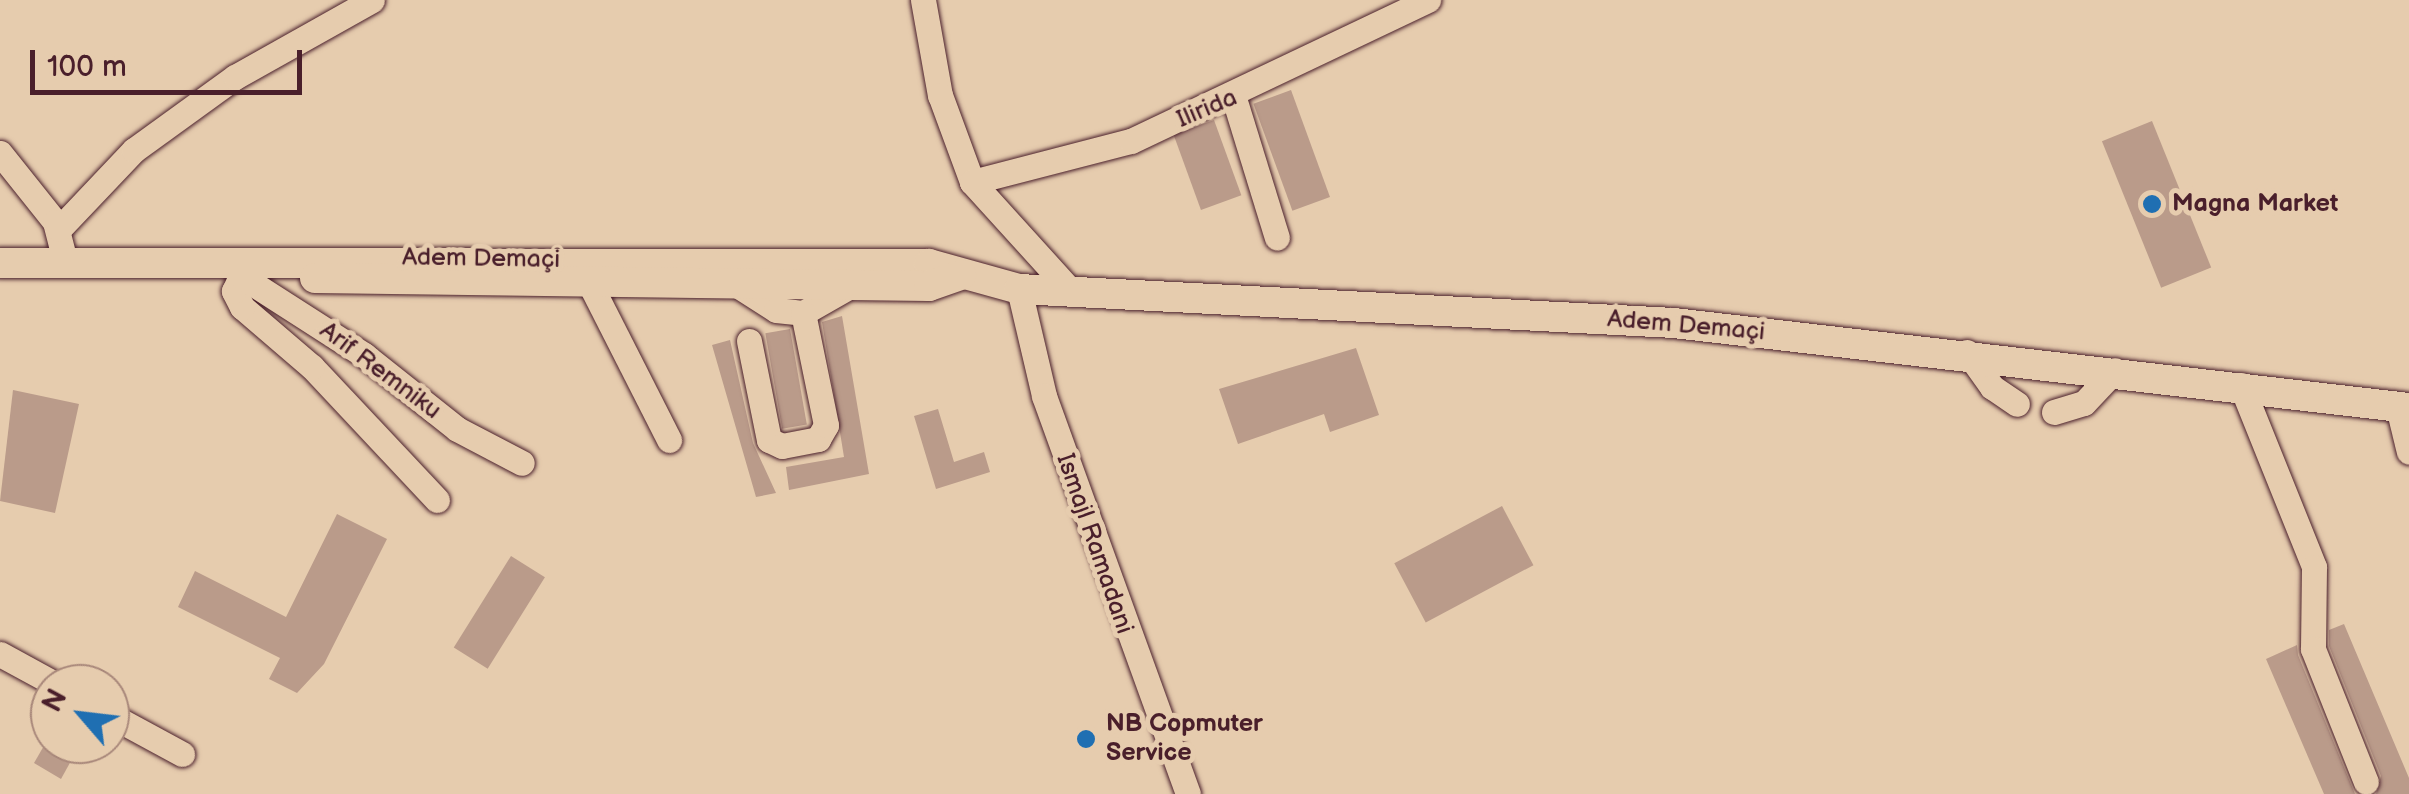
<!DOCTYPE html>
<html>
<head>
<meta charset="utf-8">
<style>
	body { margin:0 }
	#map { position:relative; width:2409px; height:794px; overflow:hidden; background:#e6ccae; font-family:"Balsamiq Sans",sans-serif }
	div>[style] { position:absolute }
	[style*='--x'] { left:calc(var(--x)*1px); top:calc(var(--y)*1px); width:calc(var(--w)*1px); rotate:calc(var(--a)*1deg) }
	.building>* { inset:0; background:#ba9b8a; transform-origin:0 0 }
	.roads { filter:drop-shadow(0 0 2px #4a1f2b) drop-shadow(0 0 2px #4a1f2b) }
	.minor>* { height:25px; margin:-12.5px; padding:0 12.5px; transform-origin:12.5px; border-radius:12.5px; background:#e6ccae }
	.major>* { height:30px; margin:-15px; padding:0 15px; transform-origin:15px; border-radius:15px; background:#e6ccae }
	.dots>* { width:28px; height:28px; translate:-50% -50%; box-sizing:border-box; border:5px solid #e6ccae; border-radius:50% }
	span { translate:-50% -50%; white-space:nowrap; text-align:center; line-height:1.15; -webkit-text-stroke:10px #e6ccae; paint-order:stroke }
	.street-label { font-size:25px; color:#4a1f2b }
	.poi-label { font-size:25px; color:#4a1f2b; font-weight:700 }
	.left { translate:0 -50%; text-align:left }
	.north { position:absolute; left:30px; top:664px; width:100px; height:100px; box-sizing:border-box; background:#e6ccae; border:2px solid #a8877a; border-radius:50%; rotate:298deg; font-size:28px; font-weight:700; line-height:40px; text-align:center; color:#4a1f2b }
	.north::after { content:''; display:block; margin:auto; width:35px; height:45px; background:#1f6fb2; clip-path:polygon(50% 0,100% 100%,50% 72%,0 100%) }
	.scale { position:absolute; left:30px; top:50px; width:272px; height:45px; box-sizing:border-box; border:5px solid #4a1f2b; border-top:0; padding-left:12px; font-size:30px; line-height:35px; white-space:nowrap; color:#4a1f2b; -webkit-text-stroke:8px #e6ccae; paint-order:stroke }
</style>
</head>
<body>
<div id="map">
	<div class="building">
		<div style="left:1291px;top:90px;width:114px;height:40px;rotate:70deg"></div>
		<div style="left:1214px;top:120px;width:80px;height:43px;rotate:70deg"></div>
		<div style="left:2152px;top:121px;width:158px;height:54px;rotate:68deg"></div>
		<div style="clip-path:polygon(842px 316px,869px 474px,789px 490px,786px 467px,844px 457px,822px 322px)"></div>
		<div style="left:790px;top:329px;width:97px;height:25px;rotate:80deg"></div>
		<div style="clip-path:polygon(730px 340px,753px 443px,776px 493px,756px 497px,712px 345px)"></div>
		<div style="clip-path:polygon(1356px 348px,1379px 415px,1330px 432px,1324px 414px,1238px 444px,1219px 389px)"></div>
		<div style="clip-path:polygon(13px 390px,79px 404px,55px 513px,0 501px)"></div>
		<div style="clip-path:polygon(938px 409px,954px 462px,984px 452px,990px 472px,936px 489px,914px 416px)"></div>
		<div style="left:1502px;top:506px;width:67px;height:122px;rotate:62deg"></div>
		<div style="clip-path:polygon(337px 514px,387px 539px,324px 664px,297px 693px,269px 679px,280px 658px,178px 607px,195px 571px,286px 617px)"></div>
		<div style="left:511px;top:556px;width:40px;height:108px;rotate:32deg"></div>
		<div style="clip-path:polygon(2344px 624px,2409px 778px,2409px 794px,2376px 794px,2381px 776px,2329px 646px,2329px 630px)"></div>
		<div style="clip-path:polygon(2297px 645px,2298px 655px,2355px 794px,2324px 794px,2266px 659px)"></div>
		<div style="clip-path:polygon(45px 744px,77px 750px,61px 779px,34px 763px)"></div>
	</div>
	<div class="roads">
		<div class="minor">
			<div style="--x:923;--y:0;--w:97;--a:79.9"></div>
			<div style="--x:940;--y:95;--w:93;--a:69.8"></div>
			<div style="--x:972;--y:182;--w:144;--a:47.8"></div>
			<div style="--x:1234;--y:98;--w:146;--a:72.9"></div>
			<div style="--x:0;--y:153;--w:88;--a:51.4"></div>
			<div style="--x:55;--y:222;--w:40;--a:75.6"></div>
			<div style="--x:972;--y:182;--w:164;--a:-14.5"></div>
			<div style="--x:1131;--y:141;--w:329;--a:-25.4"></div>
			<div style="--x:59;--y:229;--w:109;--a:-46.5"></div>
			<div style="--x:134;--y:150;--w:125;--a:-35.9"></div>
			<div style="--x:235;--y:77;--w:157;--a:-29.3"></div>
			<div style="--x:590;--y:284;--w:175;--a:63.1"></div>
			<div style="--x:737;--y:285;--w:46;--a:32.7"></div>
			<div style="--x:776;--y:310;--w:27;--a:6"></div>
			<div style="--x:803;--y:313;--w:56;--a:-29.7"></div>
			<div style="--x:1019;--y:289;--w:110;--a:76.8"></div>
			<div style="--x:1044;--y:396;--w:423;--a:70.1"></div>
			<div style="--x:749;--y:341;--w:101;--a:78.6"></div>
			<div style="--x:769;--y:440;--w:14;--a:25"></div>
			<div style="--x:782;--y:446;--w:37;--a:-11"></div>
			<div style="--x:818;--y:439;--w:16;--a:-60"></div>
			<div style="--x:826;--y:425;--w:114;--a:-101.6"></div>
			<div style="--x:1967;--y:352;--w:43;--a:54.5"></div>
			<div style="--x:1992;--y:387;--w:30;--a:34"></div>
			<div style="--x:2241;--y:385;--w:196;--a:68.1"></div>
			<div style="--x:2314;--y:567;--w:82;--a:90.7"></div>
			<div style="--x:2313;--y:649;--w:143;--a:68.3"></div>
			<div style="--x:2398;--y:407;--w:46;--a:76.3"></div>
			<div style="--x:2054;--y:412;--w:31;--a:-17"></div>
			<div style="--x:2084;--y:403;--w:45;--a:-46.8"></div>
			<div style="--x:437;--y:500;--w:183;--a:-133.2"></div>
			<div style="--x:312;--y:367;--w:92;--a:-139.4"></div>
			<div style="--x:242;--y:307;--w:18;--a:-117"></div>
			<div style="--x:234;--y:291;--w:17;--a:-65"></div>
			<div style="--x:241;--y:276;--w:146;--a:32.7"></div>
			<div style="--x:364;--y:355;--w:119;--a:38.5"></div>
			<div style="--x:457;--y:429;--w:73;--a:27.6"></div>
			<div style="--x:0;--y:654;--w:63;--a:28.6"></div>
			<div style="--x:110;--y:715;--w:82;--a:28.4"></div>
		</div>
		<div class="major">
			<div style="--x:0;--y:263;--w:929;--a:0.06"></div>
			<div style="--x:929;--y:264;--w:93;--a:15.5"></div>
			<div style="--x:1019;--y:289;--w:656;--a:2.97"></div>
			<div style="--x:1674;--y:323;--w:740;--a:6.6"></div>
			<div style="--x:315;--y:278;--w:614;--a:0.75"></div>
			<div style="--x:929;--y:286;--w:34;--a:-19"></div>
		</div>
	</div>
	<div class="dots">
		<div style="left:2152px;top:204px;background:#1f6fb2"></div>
		<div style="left:1086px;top:739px;background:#1f6fb2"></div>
	</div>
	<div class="street-label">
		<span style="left:1207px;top:109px;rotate:-23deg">Ilirida</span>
		<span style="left:481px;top:259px;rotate:1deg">Adem Demaçi</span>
		<span style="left:1686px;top:326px;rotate:5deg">Adem Demaçi</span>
		<span style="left:380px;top:371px;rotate:37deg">Arif Remniku</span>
		<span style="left:1094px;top:544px;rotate:71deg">Ismajl Ramadani</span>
	</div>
	<div class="poi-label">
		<span class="left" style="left:2172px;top:204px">Magna Market</span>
		<span class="left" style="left:1106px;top:739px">NB Copmuter<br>Service</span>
	</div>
	<div class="north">N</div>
	<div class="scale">100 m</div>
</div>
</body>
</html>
